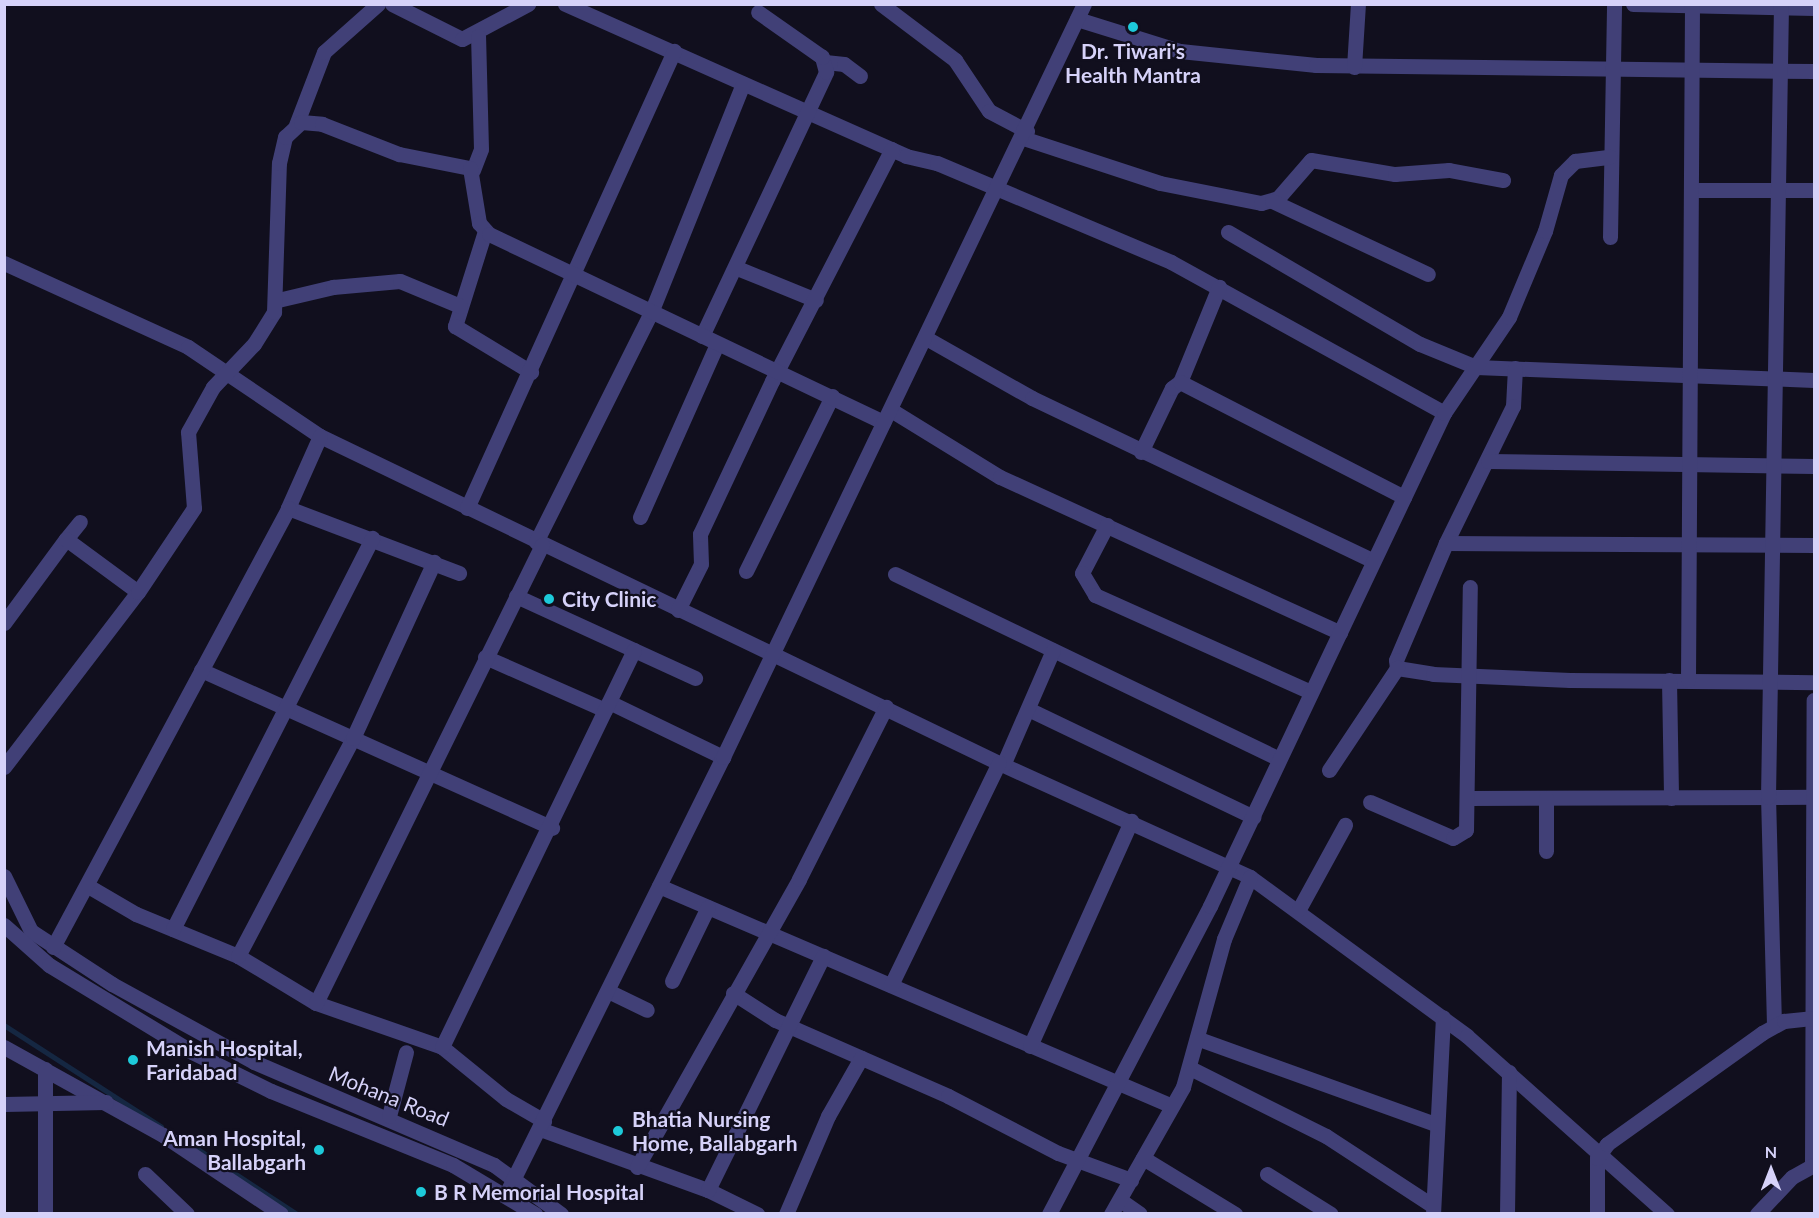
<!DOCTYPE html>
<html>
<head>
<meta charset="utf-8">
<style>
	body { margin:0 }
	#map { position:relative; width:1819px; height:1218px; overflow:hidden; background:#110f1e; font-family:Lato,sans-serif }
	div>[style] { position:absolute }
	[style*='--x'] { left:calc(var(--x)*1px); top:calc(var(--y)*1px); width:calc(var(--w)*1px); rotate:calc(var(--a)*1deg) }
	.stream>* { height:4.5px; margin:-2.25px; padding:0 2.25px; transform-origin:2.25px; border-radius:2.25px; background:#152742 }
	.minor>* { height:15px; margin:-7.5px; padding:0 7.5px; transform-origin:7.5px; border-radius:7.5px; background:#414077 }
	.dots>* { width:16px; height:16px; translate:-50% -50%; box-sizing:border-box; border:3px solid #110f1e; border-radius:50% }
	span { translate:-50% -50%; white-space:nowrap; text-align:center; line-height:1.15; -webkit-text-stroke:4.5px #110f1e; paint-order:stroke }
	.poi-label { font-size:21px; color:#d6d2f9; font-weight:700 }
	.left { translate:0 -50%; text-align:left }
	.right { translate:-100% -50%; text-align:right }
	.street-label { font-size:21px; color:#d6d2f9 }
	.frame { position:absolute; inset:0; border:6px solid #d6d2f9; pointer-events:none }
	.north { position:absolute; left:1741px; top:1140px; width:60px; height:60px; -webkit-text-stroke:4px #110f1e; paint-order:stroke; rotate:0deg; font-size:16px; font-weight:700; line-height:24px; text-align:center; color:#d6d2f9 }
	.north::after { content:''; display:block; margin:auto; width:21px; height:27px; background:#d6d2f9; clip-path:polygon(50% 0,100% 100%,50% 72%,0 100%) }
</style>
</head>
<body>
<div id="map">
	<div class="stream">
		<div style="--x:4;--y:1025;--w:187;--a:32.8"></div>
		<div style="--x:181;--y:1138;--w:139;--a:33.2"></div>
	</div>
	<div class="minor">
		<div style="--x:392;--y:4;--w:78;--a:26.6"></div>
		<div style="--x:462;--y:39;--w:75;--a:-27.9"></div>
		<div style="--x:565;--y:4;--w:373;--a:24"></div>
		<div style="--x:906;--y:156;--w:32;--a:13"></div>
		<div style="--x:937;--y:163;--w:254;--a:22.9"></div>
		<div style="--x:1171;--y:262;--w:312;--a:28.9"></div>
		<div style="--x:881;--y:4;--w:93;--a:37.1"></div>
		<div style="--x:955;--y:60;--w:61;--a:56.3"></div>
		<div style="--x:989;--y:111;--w:43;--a:27.8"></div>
		<div style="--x:1633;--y:4;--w:181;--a:1.3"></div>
		<div style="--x:1077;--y:19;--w:108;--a:17.3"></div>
		<div style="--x:1180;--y:51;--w:137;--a:5.9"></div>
		<div style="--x:1316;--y:65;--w:498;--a:0.7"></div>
		<div style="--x:825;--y:62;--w:19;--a:6"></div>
		<div style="--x:844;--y:64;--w:20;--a:37"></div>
		<div style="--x:1354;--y:67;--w:63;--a:-86.4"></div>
		<div style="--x:296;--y:125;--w:78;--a:-69"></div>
		<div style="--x:324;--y:52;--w:72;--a:-41.6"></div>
		<div style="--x:1023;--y:138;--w:144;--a:18.2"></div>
		<div style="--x:1160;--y:183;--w:103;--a:11.2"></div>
		<div style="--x:1261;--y:203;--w:18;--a:-16"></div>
		<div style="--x:1278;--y:198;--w:50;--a:-49"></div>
		<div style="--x:1311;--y:160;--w:85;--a:9.5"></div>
		<div style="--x:1395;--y:174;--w:54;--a:-4.2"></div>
		<div style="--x:1449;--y:170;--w:55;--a:10.5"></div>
		<div style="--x:473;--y:170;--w:22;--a:-69"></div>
		<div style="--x:481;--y:149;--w:113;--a:-91.5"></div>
		<div style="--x:1691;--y:190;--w:123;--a:0"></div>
		<div style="--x:1272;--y:201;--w:172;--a:25.1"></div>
		<div style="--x:485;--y:231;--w:100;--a:107.5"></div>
		<div style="--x:455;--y:326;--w:89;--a:31.2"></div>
		<div style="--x:1228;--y:232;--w:222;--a:30.3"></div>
		<div style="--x:1420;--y:344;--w:61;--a:22.3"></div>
		<div style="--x:1476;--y:367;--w:338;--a:2.2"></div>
		<div style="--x:1610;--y:237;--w:233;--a:-89"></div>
		<div style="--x:4;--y:263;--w:202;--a:24.5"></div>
		<div style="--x:188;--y:347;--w:159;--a:34"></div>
		<div style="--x:320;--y:436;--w:754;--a:25.72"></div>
		<div style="--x:999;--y:763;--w:276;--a:24.4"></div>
		<div style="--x:1250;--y:877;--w:269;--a:36.2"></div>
		<div style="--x:1467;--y:1036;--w:268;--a:41.7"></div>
		<div style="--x:737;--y:268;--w:85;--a:22.1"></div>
		<div style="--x:278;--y:300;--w:57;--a:-13.3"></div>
		<div style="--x:333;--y:287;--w:67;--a:-5.1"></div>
		<div style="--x:400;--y:281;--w:65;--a:22.6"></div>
		<div style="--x:702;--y:336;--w:292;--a:-64.8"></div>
		<div style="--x:826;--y:72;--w:16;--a:-105"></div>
		<div style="--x:822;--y:57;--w:78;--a:-144.9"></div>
		<div style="--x:926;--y:338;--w:122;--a:29.5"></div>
		<div style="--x:1032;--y:398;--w:376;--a:25.5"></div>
		<div style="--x:1515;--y:368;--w:38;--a:93"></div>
		<div style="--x:1513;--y:406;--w:153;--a:116.1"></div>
		<div style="--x:1446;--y:543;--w:127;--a:113.1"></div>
		<div style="--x:1396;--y:660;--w:8;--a:83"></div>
		<div style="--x:1397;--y:668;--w:36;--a:9"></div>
		<div style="--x:1433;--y:674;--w:137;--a:2.5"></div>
		<div style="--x:1570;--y:680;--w:244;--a:0.5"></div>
		<div style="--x:1180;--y:382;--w:103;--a:-67.7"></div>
		<div style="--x:891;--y:410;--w:128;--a:31.6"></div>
		<div style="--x:1000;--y:477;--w:374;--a:24.6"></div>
		<div style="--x:320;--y:436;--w:79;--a:114"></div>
		<div style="--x:288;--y:508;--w:183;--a:20.8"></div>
		<div style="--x:1141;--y:452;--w:71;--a:-64.2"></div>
		<div style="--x:1172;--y:388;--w:10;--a:-37"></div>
		<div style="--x:1180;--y:382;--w:252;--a:27.2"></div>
		<div style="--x:1488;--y:461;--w:326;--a:0.9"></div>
		<div style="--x:467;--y:508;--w:502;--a:-65.63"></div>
		<div style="--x:640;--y:517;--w:189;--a:-66"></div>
		<div style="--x:1107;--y:525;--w:54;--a:117.5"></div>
		<div style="--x:1082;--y:573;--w:26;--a:59"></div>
		<div style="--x:1095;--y:595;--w:235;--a:24.2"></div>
		<div style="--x:66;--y:539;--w:22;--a:-51"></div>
		<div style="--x:536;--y:542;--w:259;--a:-63.4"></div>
		<div style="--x:652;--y:310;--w:244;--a:-68.1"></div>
		<div style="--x:1446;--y:543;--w:368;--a:0.3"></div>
		<div style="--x:746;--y:571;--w:195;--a:-63.8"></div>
		<div style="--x:895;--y:574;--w:424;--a:25.7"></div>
		<div style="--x:516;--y:596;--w:197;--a:24.6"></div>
		<div style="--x:678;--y:610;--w:51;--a:-63.4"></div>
		<div style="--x:701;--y:564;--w:30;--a:-92"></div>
		<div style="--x:700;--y:534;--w:169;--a:-64.8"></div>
		<div style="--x:772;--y:381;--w:261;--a:-62.7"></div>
		<div style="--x:4;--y:623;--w:104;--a:-53.6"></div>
		<div style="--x:66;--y:539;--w:89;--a:36.4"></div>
		<div style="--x:485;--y:657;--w:131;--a:23.8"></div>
		<div style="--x:201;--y:670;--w:385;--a:24.2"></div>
		<div style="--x:1669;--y:680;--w:118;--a:89"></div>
		<div style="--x:1688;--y:680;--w:676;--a:-89.66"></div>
		<div style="--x:609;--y:702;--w:127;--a:25.8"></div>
		<div style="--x:1028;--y:709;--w:250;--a:25.6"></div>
		<div style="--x:1003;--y:765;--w:125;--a:-66.5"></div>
		<div style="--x:4;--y:767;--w:220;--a:-52.6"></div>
		<div style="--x:138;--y:592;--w:101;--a:-56.3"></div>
		<div style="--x:194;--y:508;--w:76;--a:-94.5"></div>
		<div style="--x:188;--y:432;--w:51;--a:-60.9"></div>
		<div style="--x:213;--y:387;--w:59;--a:-46.4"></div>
		<div style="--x:254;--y:344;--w:38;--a:-58"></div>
		<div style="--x:274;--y:312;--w:149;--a:-88.1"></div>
		<div style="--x:279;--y:163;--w:27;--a:-77"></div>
		<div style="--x:285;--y:137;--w:22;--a:-43"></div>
		<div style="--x:301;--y:122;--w:21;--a:5"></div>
		<div style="--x:322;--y:124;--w:83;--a:21.3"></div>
		<div style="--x:399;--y:154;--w:72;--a:11.2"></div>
		<div style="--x:470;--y:168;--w:56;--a:80.7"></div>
		<div style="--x:479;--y:223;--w:15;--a:48"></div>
		<div style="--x:489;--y:234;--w:437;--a:25.5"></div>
		<div style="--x:1329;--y:770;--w:123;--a:-56.3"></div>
		<div style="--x:1469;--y:798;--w:345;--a:-0.2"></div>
		<div style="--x:1370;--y:802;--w:90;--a:23.4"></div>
		<div style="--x:1453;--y:838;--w:15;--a:-32"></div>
		<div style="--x:1466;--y:830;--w:243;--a:-89.1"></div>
		<div style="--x:1546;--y:851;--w:53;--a:-90"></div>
		<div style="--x:4;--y:876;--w:61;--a:63.9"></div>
		<div style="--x:31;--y:931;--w:97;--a:33.2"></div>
		<div style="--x:112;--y:984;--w:162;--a:28.8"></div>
		<div style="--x:254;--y:1062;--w:261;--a:23.2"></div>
		<div style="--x:494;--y:1165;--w:83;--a:36.2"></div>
		<div style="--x:88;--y:886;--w:56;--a:30.3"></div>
		<div style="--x:136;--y:914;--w:110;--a:22.4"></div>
		<div style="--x:238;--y:956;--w:91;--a:31.1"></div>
		<div style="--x:316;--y:1003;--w:133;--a:19.2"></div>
		<div style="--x:442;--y:1047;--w:82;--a:39.1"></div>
		<div style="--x:506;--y:1099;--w:44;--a:30.1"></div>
		<div style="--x:659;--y:886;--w:558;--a:23.21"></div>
		<div style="--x:1299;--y:909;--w:96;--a:-61.3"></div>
		<div style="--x:4;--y:925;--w:60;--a:41.6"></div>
		<div style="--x:49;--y:965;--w:167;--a:31.3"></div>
		<div style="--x:192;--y:1052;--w:88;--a:26.3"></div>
		<div style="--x:271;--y:1091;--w:196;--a:22.1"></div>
		<div style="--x:453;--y:1165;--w:96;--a:30.9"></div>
		<div style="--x:173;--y:929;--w:439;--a:-63"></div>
		<div style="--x:53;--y:947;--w:498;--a:-61.8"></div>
		<div style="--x:238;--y:956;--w:246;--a:-62.2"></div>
		<div style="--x:353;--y:738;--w:194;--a:-65.3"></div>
		<div style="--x:672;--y:981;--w:82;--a:-64.1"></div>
		<div style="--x:891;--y:985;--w:247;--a:-64.1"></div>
		<div style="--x:608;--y:991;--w:43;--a:26"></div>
		<div style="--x:733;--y:993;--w:50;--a:32.7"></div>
		<div style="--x:775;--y:1020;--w:189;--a:23.7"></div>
		<div style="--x:948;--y:1096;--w:124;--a:27.4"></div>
		<div style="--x:1058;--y:1153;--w:78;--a:20.3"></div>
		<div style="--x:316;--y:1003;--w:511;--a:-63.74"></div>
		<div style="--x:1774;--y:1025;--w:228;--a:-91.5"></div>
		<div style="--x:1768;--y:797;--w:793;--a:-89.06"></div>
		<div style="--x:1199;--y:1039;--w:251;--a:19.8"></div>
		<div style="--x:1030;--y:1046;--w:247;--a:-65.8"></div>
		<div style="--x:4;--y:1047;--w:182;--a:29"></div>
		<div style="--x:163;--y:1135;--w:142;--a:33.8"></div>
		<div style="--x:442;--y:1047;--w:441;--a:-64.2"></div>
		<div style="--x:1190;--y:1068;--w:152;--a:26.6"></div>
		<div style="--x:1326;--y:1136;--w:128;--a:33.2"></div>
		<div style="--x:4;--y:1104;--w:102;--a:-1.1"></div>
		<div style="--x:389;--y:1116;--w:66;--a:-75.1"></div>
		<div style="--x:540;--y:1129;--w:179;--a:20"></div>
		<div style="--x:708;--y:1190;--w:55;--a:26.1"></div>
		<div style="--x:1143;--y:1158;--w:108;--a:31.3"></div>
		<div style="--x:1812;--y:1165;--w:465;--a:-89.8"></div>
		<div style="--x:637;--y:1167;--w:330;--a:-60.6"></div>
		<div style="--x:799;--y:879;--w:193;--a:-63.2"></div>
		<div style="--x:145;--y:1174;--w:58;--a:43.6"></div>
		<div style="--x:1267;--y:1174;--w:75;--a:32"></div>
		<div style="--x:708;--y:1190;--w:261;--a:-63.8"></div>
		<div style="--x:506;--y:1194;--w:488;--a:-63.6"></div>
		<div style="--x:723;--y:757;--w:835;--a:-64.39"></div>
		<div style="--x:1120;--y:1200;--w:24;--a:35"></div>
		<div style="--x:45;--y:1214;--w:145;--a:-90"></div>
		<div style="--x:786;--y:1214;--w:107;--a:-66.8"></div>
		<div style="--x:828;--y:1116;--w:67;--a:-60.4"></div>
		<div style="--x:1049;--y:1214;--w:348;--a:-62.4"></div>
		<div style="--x:1210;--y:906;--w:546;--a:-64.61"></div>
		<div style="--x:1444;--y:413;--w:116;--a:-55.9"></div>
		<div style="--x:1509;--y:317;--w:93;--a:-67.3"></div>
		<div style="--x:1545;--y:231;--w:58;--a:-74.1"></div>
		<div style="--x:1561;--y:175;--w:20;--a:-45"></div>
		<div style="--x:1575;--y:161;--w:35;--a:-7"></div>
		<div style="--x:1111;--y:1214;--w:146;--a:-60.4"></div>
		<div style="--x:1183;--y:1087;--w:154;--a:-74.5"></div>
		<div style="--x:1224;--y:939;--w:67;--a:-67.2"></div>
		<div style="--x:1433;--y:1214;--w:197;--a:-87.1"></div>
		<div style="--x:1507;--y:1214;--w:142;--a:-89.2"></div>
		<div style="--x:1597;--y:1214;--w:56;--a:-90"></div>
		<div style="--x:1597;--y:1158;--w:17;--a:-54"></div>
		<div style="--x:1607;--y:1144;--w:191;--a:-35.6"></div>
		<div style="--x:1762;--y:1033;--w:25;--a:-29"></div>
		<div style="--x:1784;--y:1021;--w:30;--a:-6"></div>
		<div style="--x:1757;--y:1214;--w:51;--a:-46.6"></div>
		<div style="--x:1792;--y:1177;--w:25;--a:-29"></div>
	</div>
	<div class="dots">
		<div style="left:1133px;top:27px;background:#1dcada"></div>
		<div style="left:549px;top:599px;background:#1dcada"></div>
		<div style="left:133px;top:1060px;background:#1dcada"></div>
		<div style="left:618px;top:1131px;background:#1dcada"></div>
		<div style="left:319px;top:1150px;background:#1dcada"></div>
		<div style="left:421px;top:1192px;background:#1dcada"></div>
	</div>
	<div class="poi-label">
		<span style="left:1133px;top:63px">Dr. Tiwari's<br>Health Mantra</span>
		<span class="left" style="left:562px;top:599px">City Clinic</span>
		<span class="left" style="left:146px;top:1060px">Manish Hospital,<br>Faridabad</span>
		<span class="left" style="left:632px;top:1131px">Bhatia Nursing<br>Home, Ballabgarh</span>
		<span class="right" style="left:306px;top:1150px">Aman Hospital,<br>Ballabgarh</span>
		<span class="left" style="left:434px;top:1192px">B R Memorial Hospital</span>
	</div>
	<div class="street-label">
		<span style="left:389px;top:1096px;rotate:22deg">Mohana Road</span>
	</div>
	<div class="frame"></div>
	<div class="north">N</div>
</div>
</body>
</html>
